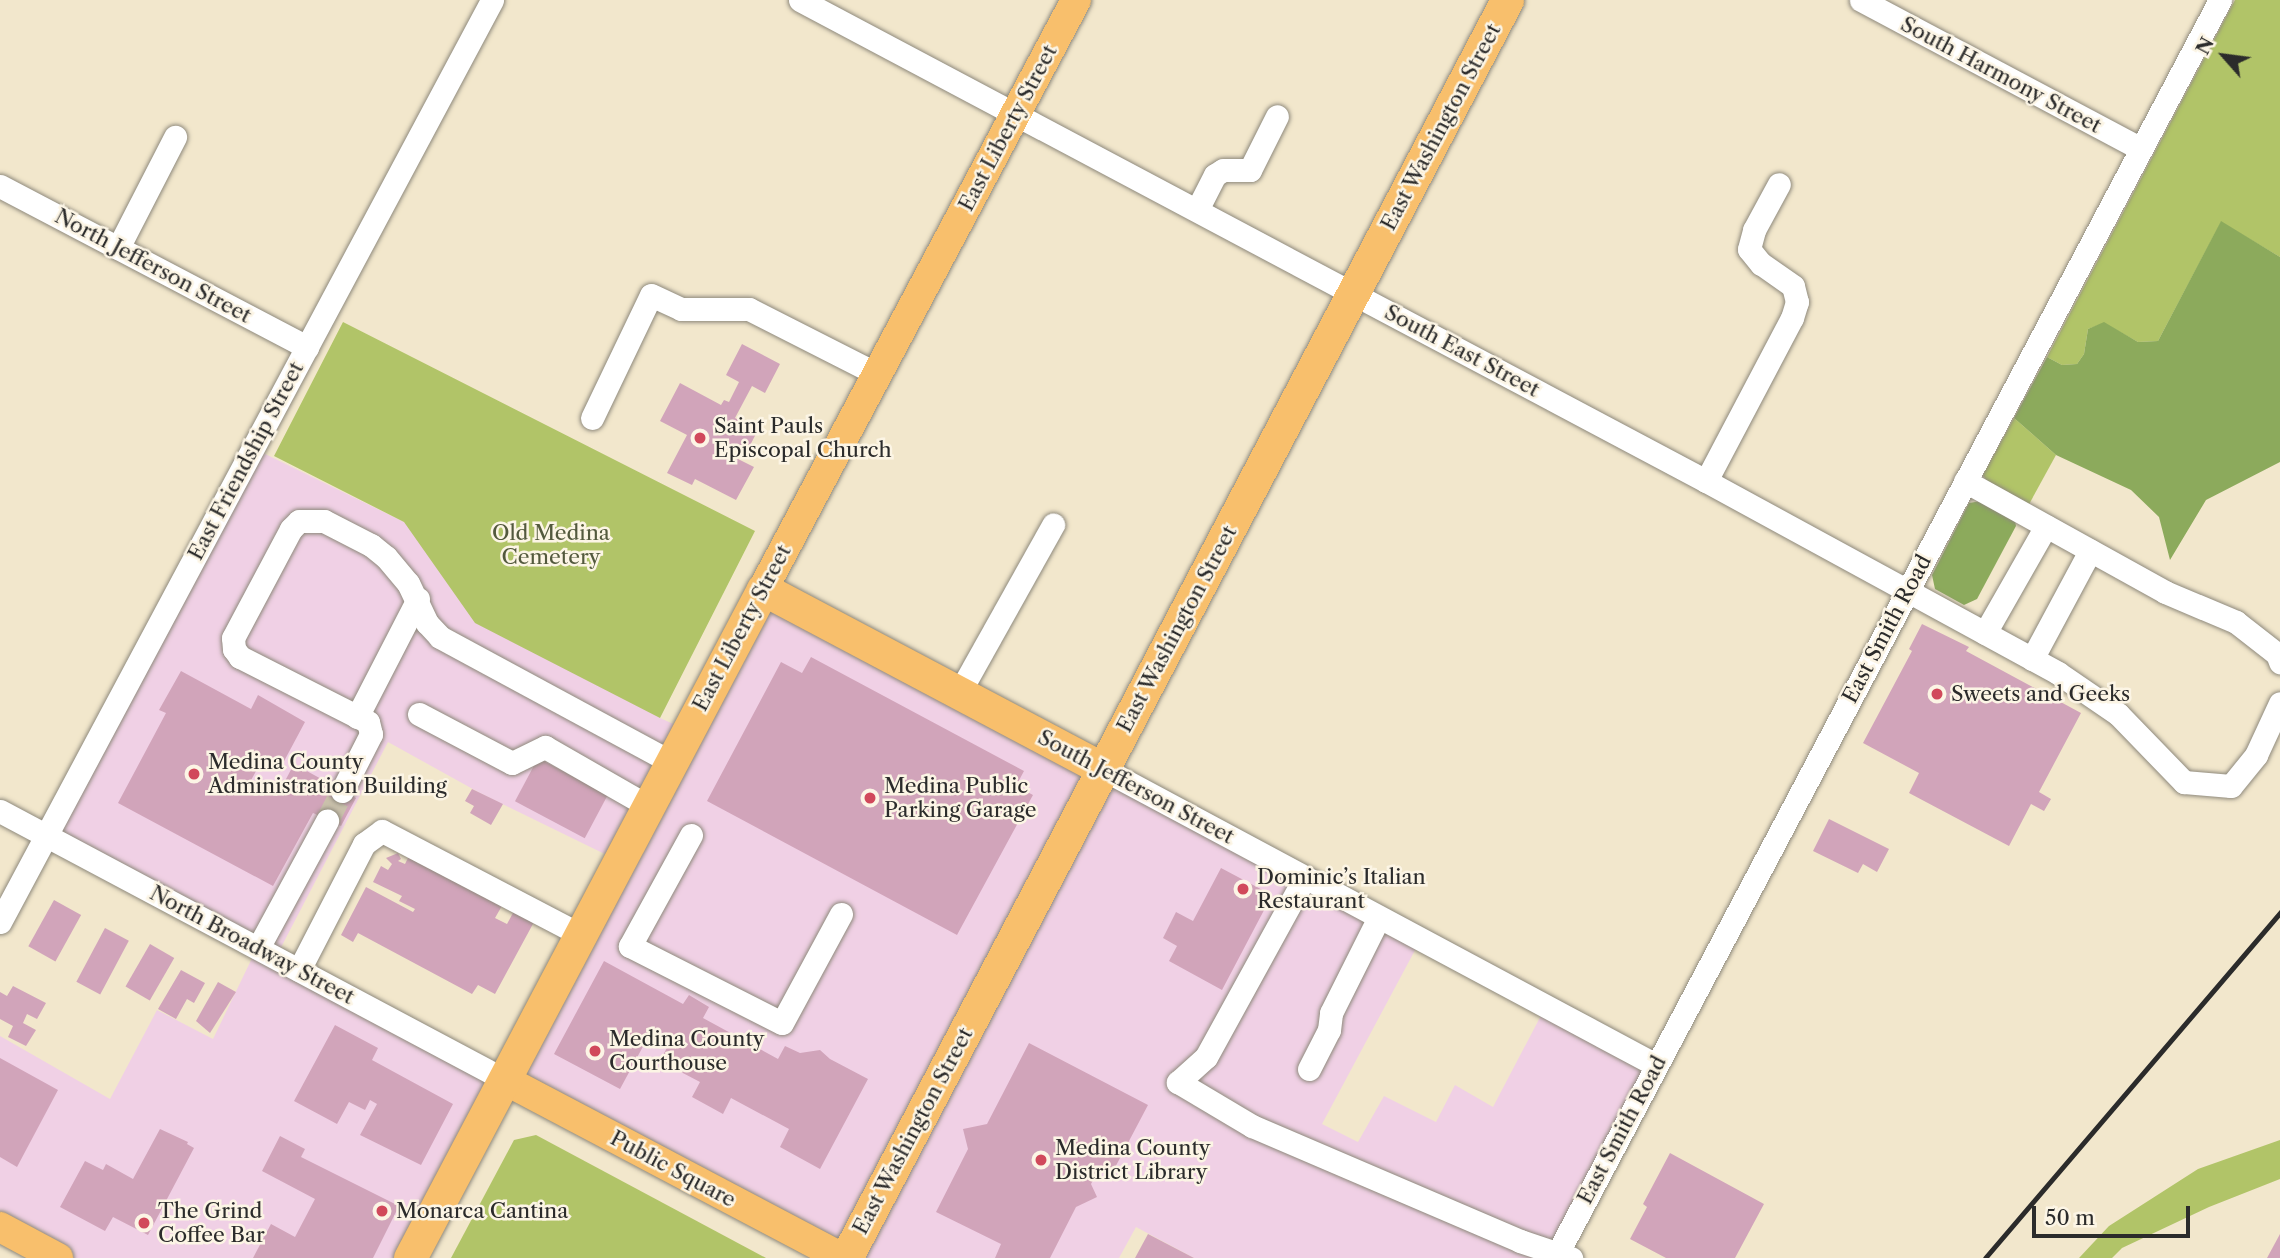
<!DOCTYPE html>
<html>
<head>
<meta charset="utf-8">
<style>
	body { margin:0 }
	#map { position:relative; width:2280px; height:1258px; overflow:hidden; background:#f2e7cc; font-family:"Libre Caslon Text",serif }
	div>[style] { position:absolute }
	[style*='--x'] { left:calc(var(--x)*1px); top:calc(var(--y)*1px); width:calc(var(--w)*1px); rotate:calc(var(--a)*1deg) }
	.built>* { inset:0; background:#f0d0e5 }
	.green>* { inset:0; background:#b1c468 }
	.forest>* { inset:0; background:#8caa5c }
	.building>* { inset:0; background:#d1a4ba; transform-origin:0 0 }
	.minor-tunnel>* { height:23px; margin-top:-11.5px; transform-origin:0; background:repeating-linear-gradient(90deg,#cac1ac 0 23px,transparent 0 34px) }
	.roads { filter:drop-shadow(0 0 2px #8e897c) drop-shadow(0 0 2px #8e897c) }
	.minor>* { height:23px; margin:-11.5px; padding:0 11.5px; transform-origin:11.5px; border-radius:11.5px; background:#fff }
	.major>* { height:30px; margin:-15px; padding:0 15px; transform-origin:15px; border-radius:15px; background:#f8bf6c }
	.highway>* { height:33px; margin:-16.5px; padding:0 16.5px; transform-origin:16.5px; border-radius:16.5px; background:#f8bf6c }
	.rail>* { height:5px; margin:-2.5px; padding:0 2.5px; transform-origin:2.5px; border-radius:2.5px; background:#2b2b2b }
	.dots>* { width:19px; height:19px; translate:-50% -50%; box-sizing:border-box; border:4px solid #fcf5e5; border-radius:50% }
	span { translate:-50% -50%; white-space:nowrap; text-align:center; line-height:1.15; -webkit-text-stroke:5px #fcf5e5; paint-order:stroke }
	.street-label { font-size:21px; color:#2b2b2b }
	.poi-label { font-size:21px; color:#2b2b2b }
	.left { translate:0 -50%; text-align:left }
	.park-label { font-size:21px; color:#53593d }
	.north { position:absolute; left:2189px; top:21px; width:70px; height:70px; -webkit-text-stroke:5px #fcf5e5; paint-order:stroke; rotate:298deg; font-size:19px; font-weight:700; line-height:28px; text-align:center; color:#2b2b2b }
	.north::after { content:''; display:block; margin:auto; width:24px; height:32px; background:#2b2b2b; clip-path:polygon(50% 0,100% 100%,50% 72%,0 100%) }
	.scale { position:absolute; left:2032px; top:1206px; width:158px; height:32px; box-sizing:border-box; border:4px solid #2b2b2b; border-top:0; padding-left:9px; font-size:21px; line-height:24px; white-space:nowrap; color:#2b2b2b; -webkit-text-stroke:5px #fcf5e5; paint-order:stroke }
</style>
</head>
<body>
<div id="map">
	<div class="built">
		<div style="clip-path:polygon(evenodd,253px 448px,404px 522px,660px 718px,687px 730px,763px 589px,1421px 939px,1322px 1124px,1358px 1142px,1384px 1096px,1436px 1122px,1455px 1085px,1493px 1107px,1546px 1006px,1656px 1065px,1554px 1258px,1194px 1258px,1136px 1227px,1119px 1258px,842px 1258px,505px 1080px,410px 1258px,58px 1258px,0 1227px,0 1036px,110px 1099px,157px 1010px,213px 1039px,257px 948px,46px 835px,253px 448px,388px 742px,480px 793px,619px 861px,505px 1080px,276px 957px,388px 742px)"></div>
	</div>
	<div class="green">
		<div style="clip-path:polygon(2235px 0,2280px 0,2280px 257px,2221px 222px,2158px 341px,2138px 342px,2104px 323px,2088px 329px,2084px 354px,2077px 364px,2062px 365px,2047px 357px)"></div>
		<div style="clip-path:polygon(343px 322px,755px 531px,660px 718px,475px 623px,404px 522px,274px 456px)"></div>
		<div style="clip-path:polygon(2014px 418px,2056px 455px,2027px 508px,1992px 490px,1983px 475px)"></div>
		<div style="clip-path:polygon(536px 1135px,766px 1258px,451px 1258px,514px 1140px)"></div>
		<div style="clip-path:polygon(2280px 1140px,2280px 1179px,2209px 1207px,2122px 1248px,2112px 1258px,2079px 1258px,2109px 1226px,2198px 1169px)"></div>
	</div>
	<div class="forest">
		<div style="clip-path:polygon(2221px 221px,2280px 257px,2280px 462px,2206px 500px,2170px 560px,2159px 517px,2131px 490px,2056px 455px,2014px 418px,2047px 357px,2062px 365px,2077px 364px,2084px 354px,2088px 329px,2104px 322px,2138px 342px,2158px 341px)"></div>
		<div style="clip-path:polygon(1981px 501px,2015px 521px,2016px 526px,1977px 599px,1964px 605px,1935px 589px,1932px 575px,1969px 503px)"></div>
	</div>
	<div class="building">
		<div style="clip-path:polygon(742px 344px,780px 364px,765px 393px,752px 386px,735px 418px,758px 430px,746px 453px,722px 441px,718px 449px,754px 467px,736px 500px,695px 479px,692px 485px,667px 473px,687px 435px,660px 421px,680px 383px,721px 405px,724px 400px,729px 402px,739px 382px,726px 375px)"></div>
		<div style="clip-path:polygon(1922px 624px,1969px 647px,1966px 651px,2081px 713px,2039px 792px,2051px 799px,2044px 811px,2031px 804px,2009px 846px,1909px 793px,1919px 773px,1863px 743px,1912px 651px,1909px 649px)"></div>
		<div style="clip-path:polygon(811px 657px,1024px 771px,1016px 786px,1033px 795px,957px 935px,707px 801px,781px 662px,802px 673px)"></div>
		<div style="clip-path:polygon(181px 671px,251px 709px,258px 695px,305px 722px,282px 765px,265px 755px,250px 782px,277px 796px,294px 764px,356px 798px,341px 826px,313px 813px,273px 886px,118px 803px,166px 713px,159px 710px)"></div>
		<div style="left:538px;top:758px;width:79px;height:49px;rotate:28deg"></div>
		<div style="clip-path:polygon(472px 789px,503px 804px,491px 825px,470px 813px,474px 806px,465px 801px)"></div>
		<div style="clip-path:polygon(1829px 819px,1889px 849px,1877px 872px,1863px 864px,1858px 873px,1813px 851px)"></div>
		<div style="clip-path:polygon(398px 853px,401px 859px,398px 861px,405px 864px,410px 854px,503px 904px,495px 918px,507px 924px,514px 911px,534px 922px,495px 994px,478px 985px,472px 994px,358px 933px,353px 942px,341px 935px,366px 887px,413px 912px,415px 909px,399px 901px,402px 896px,373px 882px,381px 866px,388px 870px,392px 864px,386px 858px)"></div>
		<div style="clip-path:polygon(1221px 868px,1272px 895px,1222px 990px,1169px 961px,1177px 946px,1163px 938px,1176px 912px,1193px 921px)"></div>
		<div style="left:54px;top:900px;width:31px;height:53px;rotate:29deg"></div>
		<div style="left:105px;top:928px;width:27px;height:61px;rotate:28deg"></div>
		<div style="left:150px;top:944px;width:28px;height:49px;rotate:30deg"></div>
		<div style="clip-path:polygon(604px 961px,683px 1004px,689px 995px,709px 1007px,703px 1018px,778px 1059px,785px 1046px,800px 1053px,820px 1050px,830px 1059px,868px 1079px,820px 1169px,780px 1147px,789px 1129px,731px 1098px,723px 1114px,692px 1097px,700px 1082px,660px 1061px,672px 1038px,653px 1028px,620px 1089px,554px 1054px)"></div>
		<div style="clip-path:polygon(181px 970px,205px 983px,194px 1003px,187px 999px,176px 1019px,158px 1009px)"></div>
		<div style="clip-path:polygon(218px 982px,236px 992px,210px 1033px,196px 1021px)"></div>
		<div style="clip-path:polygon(13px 986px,46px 1003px,37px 1019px,27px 1014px,23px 1023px,36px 1030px,26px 1046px,8px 1037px,13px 1026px,0 1019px,0 992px,7px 996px)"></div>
		<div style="clip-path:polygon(335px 1025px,378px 1048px,372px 1060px,453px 1104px,421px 1165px,360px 1135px,377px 1104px,370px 1100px,365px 1110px,349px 1102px,337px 1124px,294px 1101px)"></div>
		<div style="clip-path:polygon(1029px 1043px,1148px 1105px,1110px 1177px,1098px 1170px,1091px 1184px,1097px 1197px,1076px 1207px,1050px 1258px,995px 1258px,1001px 1244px,936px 1212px,968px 1149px,963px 1129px,987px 1124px)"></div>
		<div style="clip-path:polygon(0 1058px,58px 1090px,17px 1167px,0 1157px)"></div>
		<div style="clip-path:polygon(160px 1129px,188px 1142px,187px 1144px,194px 1148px,148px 1235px,113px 1217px,105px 1231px,60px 1207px,85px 1161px,103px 1170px,106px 1164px,133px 1179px)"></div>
		<div style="clip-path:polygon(280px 1136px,305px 1149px,301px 1157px,399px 1206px,373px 1258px,253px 1258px,271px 1224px,295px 1237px,315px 1199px,262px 1171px)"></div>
		<div style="clip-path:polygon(1670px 1153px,1764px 1204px,1735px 1258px,1666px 1258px,1630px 1239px,1647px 1207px,1643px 1204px)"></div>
		<div style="clip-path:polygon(1148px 1234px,1194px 1258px,1135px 1258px)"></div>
		<div style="clip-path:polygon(2280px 1234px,2280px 1258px,2267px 1258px)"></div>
	</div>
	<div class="minor-tunnel">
		<div style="--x:327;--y:821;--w:34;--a:-63"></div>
	</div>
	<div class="roads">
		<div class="minor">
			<div style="--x:800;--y:0;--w:1026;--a:27.96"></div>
			<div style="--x:1706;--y:481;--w:401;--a:28.6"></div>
			<div style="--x:2058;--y:673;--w:73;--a:34.3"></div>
			<div style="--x:2118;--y:714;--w:95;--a:45.9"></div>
			<div style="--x:2184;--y:782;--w:47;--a:4.9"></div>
			<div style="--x:2231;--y:786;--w:40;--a:-51"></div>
			<div style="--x:2256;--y:755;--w:57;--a:-65.2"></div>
			<div style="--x:1861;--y:0;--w:317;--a:28"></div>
			<div style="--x:0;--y:186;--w:347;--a:27.7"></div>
			<div style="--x:1197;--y:210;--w:39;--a:-63"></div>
			<div style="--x:1215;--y:175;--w:9;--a:-32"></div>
			<div style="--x:1223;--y:170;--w:27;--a:0"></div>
			<div style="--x:1250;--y:170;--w:60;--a:-63.4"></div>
			<div style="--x:118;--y:248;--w:125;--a:-62.8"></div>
			<div style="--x:592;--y:418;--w:136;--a:-64.4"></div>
			<div style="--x:651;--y:295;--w:33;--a:25"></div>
			<div style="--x:681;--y:309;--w:68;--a:0"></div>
			<div style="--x:749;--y:309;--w:144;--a:26.9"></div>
			<div style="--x:1706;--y:481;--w:184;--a:-62.2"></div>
			<div style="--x:1792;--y:318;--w:17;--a:-73"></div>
			<div style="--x:1797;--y:302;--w:16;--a:-104"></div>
			<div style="--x:1793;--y:286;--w:39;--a:-145"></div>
			<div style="--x:1761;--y:264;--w:19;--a:-129"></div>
			<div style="--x:1749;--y:249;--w:20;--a:-75"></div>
			<div style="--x:1754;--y:230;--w:52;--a:-61.5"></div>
			<div style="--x:1965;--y:481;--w:229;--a:29"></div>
			<div style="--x:2165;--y:592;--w:77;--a:22.9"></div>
			<div style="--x:2236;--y:622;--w:52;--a:38"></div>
			<div style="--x:2277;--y:654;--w:9;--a:69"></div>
			<div style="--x:1985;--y:633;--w:123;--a:-60.3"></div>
			<div style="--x:2032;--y:659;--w:123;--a:-61.8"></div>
			<div style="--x:959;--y:693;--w:193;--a:-60.8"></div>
			<div style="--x:419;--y:714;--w:105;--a:27.8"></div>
			<div style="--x:512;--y:763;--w:37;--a:-26"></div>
			<div style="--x:545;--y:747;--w:119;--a:29.8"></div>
			<div style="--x:357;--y:717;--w:133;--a:-62.7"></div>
			<div style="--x:1103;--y:769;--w:627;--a:28.16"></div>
			<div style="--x:342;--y:791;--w:64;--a:-63"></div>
			<div style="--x:371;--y:734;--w:12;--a:-104"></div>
			<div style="--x:368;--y:722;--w:144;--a:-153.1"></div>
			<div style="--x:240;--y:657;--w:10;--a:-127"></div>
			<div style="--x:234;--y:649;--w:11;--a:-95"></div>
			<div style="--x:233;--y:638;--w:123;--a:-62"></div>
			<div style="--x:291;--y:529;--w:11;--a:-45"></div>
			<div style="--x:299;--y:521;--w:25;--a:0"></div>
			<div style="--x:324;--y:521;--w:53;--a:27.1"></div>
			<div style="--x:371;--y:545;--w:19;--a:39"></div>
			<div style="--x:386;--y:557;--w:34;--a:50"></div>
			<div style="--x:408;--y:583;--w:44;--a:64.6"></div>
			<div style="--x:427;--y:623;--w:19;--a:47"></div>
			<div style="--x:440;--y:637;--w:263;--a:28.4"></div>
			<div style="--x:0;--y:811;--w:572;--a:28.04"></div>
			<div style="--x:691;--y:835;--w:127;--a:118.8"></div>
			<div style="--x:630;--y:946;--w:170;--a:26.9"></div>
			<div style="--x:782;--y:1023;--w:124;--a:-61.6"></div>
			<div style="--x:1305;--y:877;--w:205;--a:118.8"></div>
			<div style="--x:1206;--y:1057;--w:38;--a:138"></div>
			<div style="--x:1178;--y:1082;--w:86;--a:30.7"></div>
			<div style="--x:1252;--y:1126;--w:292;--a:23.2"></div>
			<div style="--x:1520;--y:1241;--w:54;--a:18.4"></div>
			<div style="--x:0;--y:922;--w:1045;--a:-61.91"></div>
			<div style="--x:258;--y:948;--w:145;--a:-61.5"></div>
			<div style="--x:299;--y:970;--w:142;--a:-62.7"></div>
			<div style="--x:364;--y:844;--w:22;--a:-36"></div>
			<div style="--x:382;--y:831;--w:222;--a:27.6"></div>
			<div style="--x:1309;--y:1069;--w:44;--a:-62.9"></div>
			<div style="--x:1329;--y:1030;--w:17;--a:-83"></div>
			<div style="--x:1331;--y:1013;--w:107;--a:-63.4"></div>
			<div style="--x:1555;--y:1258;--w:1423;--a:-62.14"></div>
		</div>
		<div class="major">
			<div style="--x:763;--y:589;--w:667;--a:-62.01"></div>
			<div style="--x:505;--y:1080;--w:381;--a:27.8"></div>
			<div style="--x:0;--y:1227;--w:66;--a:28.1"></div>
		</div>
		<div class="highway">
			<div style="--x:410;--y:1258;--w:756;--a:-62.18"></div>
			<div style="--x:763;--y:589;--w:385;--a:27.9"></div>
			<div style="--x:846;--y:1258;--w:1421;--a:-62.28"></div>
		</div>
	</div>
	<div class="rail">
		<div style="--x:1985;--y:1258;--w:455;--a:-49.5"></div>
	</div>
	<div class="dots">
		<div style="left:700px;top:438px;background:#d1495b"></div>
		<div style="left:1937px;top:694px;background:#d1495b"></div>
		<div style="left:194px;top:774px;background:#d1495b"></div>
		<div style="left:870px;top:798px;background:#d1495b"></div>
		<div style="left:1243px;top:889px;background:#d1495b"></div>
		<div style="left:595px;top:1051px;background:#d1495b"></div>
		<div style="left:1041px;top:1160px;background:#d1495b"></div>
		<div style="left:382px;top:1211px;background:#d1495b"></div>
		<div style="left:144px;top:1223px;background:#d1495b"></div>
	</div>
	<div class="street-label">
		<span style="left:2001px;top:75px;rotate:28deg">South Harmony Street</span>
		<span style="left:1441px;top:127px;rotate:-62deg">East Washington Street</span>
		<span style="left:1008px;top:128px;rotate:-62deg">East Liberty Street</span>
		<span style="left:153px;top:266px;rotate:28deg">North Jefferson Street</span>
		<span style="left:1462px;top:351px;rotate:28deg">South East Street</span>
		<span style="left:246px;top:461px;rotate:-62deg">East Friendship Street</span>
		<span style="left:742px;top:628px;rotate:-62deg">East Liberty Street</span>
		<span style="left:1177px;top:629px;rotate:-62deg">East Washington Street</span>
		<span style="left:1887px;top:629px;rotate:-62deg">East Smith Road</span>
		<span style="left:1136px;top:787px;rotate:28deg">South Jefferson Street</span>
		<span style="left:252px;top:945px;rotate:28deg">North Broadway Street</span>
		<span style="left:1622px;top:1130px;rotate:-62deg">East Smith Road</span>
		<span style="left:913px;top:1131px;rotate:-62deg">East Washington Street</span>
		<span style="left:673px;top:1169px;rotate:28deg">Public Square</span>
	</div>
	<div class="poi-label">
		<span class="left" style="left:714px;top:438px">Saint Pauls<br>Episcopal Church</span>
		<span class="left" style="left:1951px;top:694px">Sweets and Geeks</span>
		<span class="left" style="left:208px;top:774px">Medina County<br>Administration Building</span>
		<span class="left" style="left:884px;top:798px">Medina Public<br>Parking Garage</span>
		<span class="left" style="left:1257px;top:889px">Dominic’s Italian<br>Restaurant</span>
		<span class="left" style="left:609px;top:1051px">Medina County<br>Courthouse</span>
		<span class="left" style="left:1055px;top:1160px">Medina County<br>District Library</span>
		<span class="left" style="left:158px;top:1223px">The Grind<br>Coffee Bar</span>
		<span class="left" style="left:396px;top:1211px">Monarca Cantina</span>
	</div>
	<div class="park-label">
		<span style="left:551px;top:545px">Old Medina<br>Cemetery</span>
	</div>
	<div class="north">N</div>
	<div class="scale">50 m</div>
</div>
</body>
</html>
